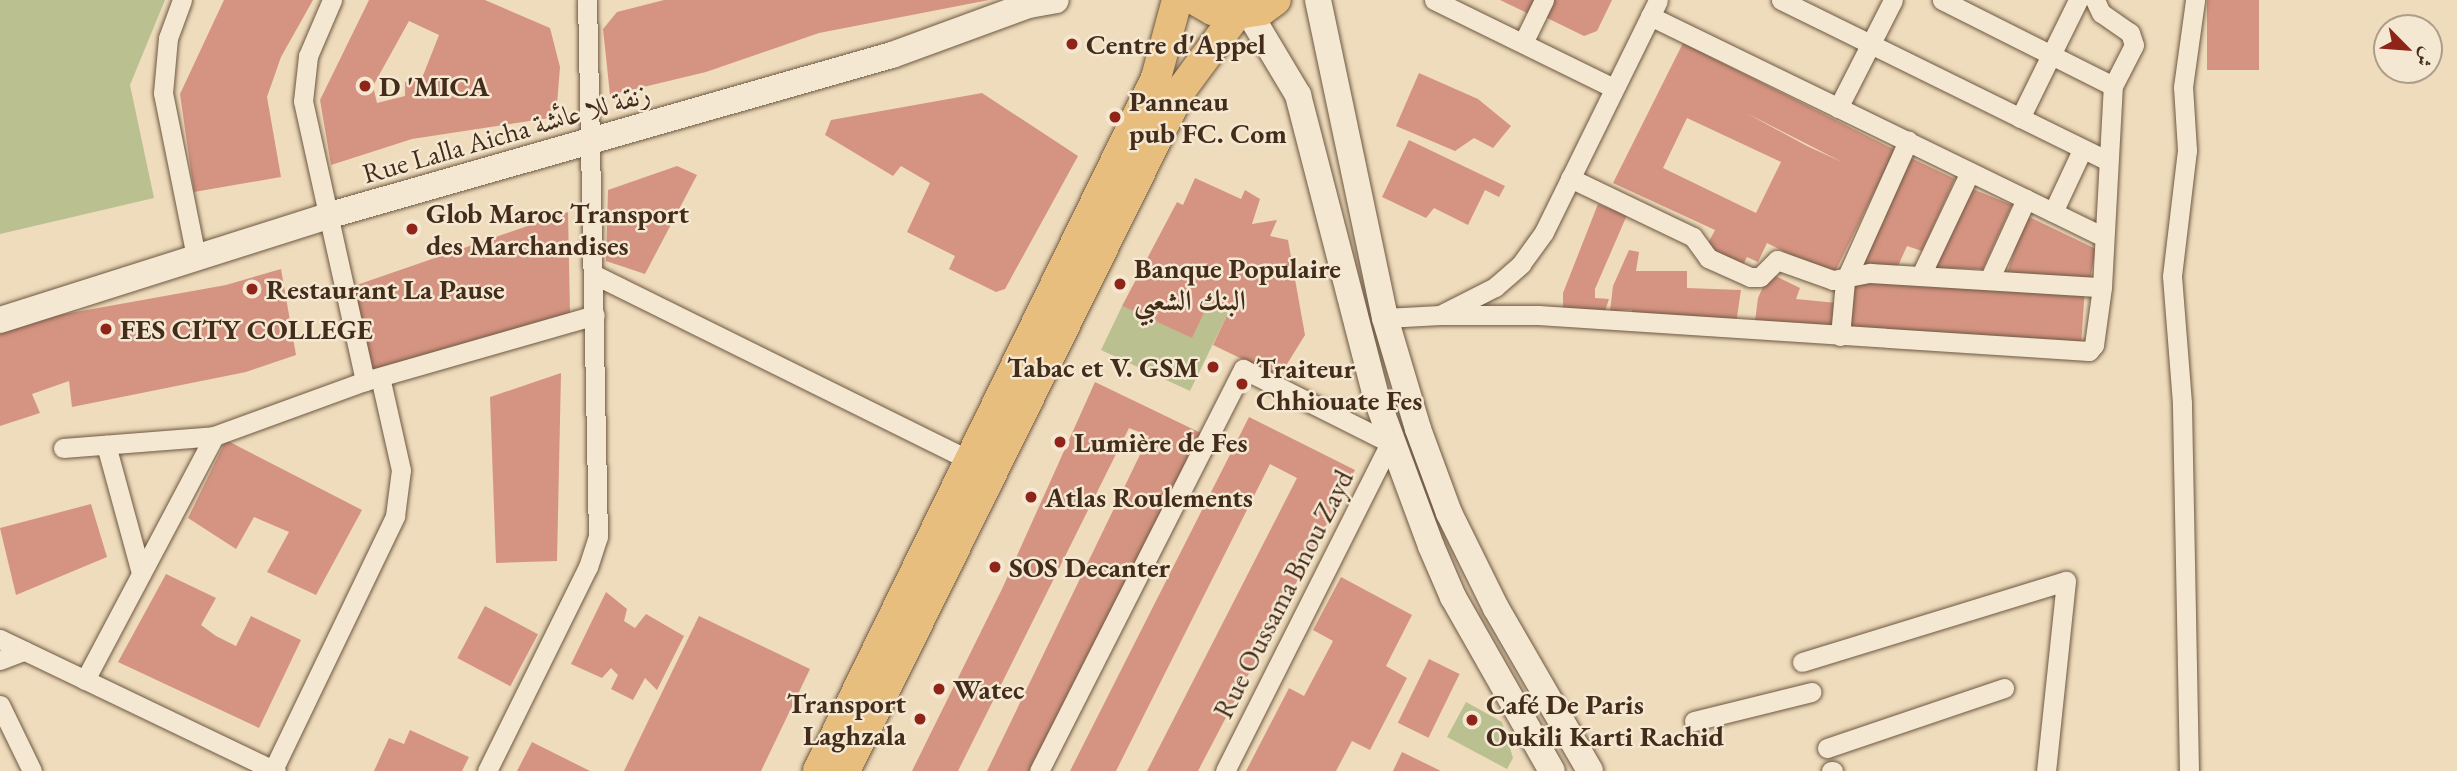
<!DOCTYPE html>
<html>
<head>
<meta charset="utf-8">
<style>
	body { margin:0 }
	#map { position:relative; width:2457px; height:771px; overflow:hidden; background:#efdcbc; font-family:"EB Garamond",Amiri,serif }
	div>[style] { position:absolute }
	[style*='--x'] { left:calc(var(--x)*1px); top:calc(var(--y)*1px); width:calc(var(--w)*1px); rotate:calc(var(--a)*1deg) }
	.green>* { inset:0; background:#bac090 }
	.building>* { inset:0; background:#d59482; transform-origin:0 0 }
	.roads { filter:drop-shadow(0 0 2px #6e5842) drop-shadow(0 0 2px #6e5842) }
	.street>* { height:19px; margin:-9.5px; padding:0 9.5px; transform-origin:9.5px; border-radius:9.5px; background:#f5e8d3 }
	.secondary>* { height:26px; margin:-13px; padding:0 13px; transform-origin:13px; border-radius:13px; background:#f5e8d3 }
	.primary>* { height:30px; margin:-15px; padding:0 15px; transform-origin:15px; border-radius:15px; background:#e8be7e }
	.dots>* { width:19px; height:19px; translate:-50% -50%; box-sizing:border-box; border:4px solid #f5e8d3; border-radius:50% }
	span { translate:-50% -50%; white-space:nowrap; text-align:center; line-height:1.15; -webkit-text-stroke:5px #f5e8d3; paint-order:stroke }
	.poi-label { font-size:28px; color:#432c19; font-weight:700 }
	.left { translate:0 -50%; text-align:left }
	.right { translate:-100% -50%; text-align:right }
	.street-label { font-size:28px; color:#432c19 }
	.north { position:absolute; left:2373px; top:14px; width:70px; height:70px; box-sizing:border-box; background:#f5e8d3; border:2px solid #ae9d89; border-radius:50%; rotate:115deg; font-size:19px; font-weight:700; line-height:28px; text-align:center; color:#432c19 }
	.north::after { content:''; display:block; margin:auto; width:24px; height:32px; background:#8f2418; clip-path:polygon(50% 0,100% 100%,50% 72%,0 100%) }
</style>
</head>
<body>
<div id="map">
	<div class="green">
		<div style="clip-path:polygon(0 0,165px 0,130px 85px,154px 198px,0 234px)"></div>
		<div style="clip-path:polygon(1209px 302px,1229px 311px,1190px 391px,1101px 350px,1122px 306px,1191px 337px)"></div>
		<div style="clip-path:polygon(1466px 702px,1502px 722px,1513px 758px,1507px 769px,1447px 737px)"></div>
	</div>
	<div class="building">
		<div style="clip-path:polygon(224px 0,313px 0,281px 57px,267px 97px,281px 177px,194px 192px,180px 94px)"></div>
		<div style="clip-path:polygon(evenodd,369px 0,485px 0,550px 28px,560px 67px,556px 117px,412px 139px,331px 165px,320px 100px,369px 0,409px 21px,439px 35px,422px 78px,405px 82px,405px 96px,377px 103px,373px 86px,409px 21px)"></div>
		<div style="clip-path:polygon(664px 0,989px 0,819px 33px,706px 72px,610px 95px,603px 29px,617px 12px)"></div>
		<div style="clip-path:polygon(1500px 0,1541px 0,1533px 16px)"></div>
		<div style="clip-path:polygon(1546px 0,1612px 0,1597px 31px,1584px 36px,1539px 14px)"></div>
		<div style="left:2207px;top:0;width:52px;height:70px"></div>
		<div style="clip-path:polygon(evenodd,1683px 43px,1895px 150px,1833px 276px,1767px 243px,1758px 262px,1747px 257px,1743px 265px,1706px 247px,1715px 230px,1613px 183px,1683px 43px,1746px 113px,1842px 162px,1807px 146px,1746px 113px,1683px 43px,1687px 118px,1781px 162px,1756px 213px,1663px 168px,1687px 118px)"></div>
		<div style="clip-path:polygon(1419px 73px,1478px 99px,1511px 126px,1493px 148px,1474px 138px,1455px 151px,1396px 126px)"></div>
		<div style="clip-path:polygon(982px 93px,1078px 156px,1005px 289px,996px 292px,949px 269px,955px 256px,907px 232px,930px 183px,901px 166px,893px 176px,825px 135px,831px 120px)"></div>
		<div style="clip-path:polygon(1409px 140px,1505px 186px,1499px 197px,1485px 190px,1468px 225px,1434px 208px,1426px 218px,1382px 197px)"></div>
		<div style="clip-path:polygon(1909px 157px,1955px 179px,1922px 251px,1907px 246px,1898px 266px,1859px 266px)"></div>
		<div style="clip-path:polygon(677px 166px,697px 175px,645px 274px,606px 261px,608px 190px)"></div>
		<div style="clip-path:polygon(1195px 178px,1241px 199px,1245px 190px,1260px 199px,1252px 224px,1277px 220px,1270px 236px,1288px 240px,1305px 335px,1279px 377px,1213px 345px,1229px 311px,1209px 302px,1192px 338px,1122px 306px,1177px 202px,1183px 205px)"></div>
		<div style="clip-path:polygon(1970px 188px,2012px 205px,1983px 269px,1931px 268px)"></div>
		<div style="clip-path:polygon(1598px 204px,1627px 215px,1595px 289px,1595px 298px,1609px 299px,1605px 311px,1563px 310px,1563px 293px)"></div>
		<div style="clip-path:polygon(568px 212px,570px 313px,370px 372px,348px 288px)"></div>
		<div style="clip-path:polygon(2025px 215px,2096px 249px,2090px 279px,2007px 274px)"></div>
		<div style="clip-path:polygon(1629px 250px,1639px 252px,1636px 271px,1687px 271px,1687px 288px,1741px 290px,1736px 324px,1631px 319px,1632px 310px,1610px 311px,1613px 286px)"></div>
		<div style="clip-path:polygon(281px 269px,296px 355px,246px 372px,72px 407px,69px 381px,32px 394px,40px 413px,0 426px,0 330px,31px 320px,226px 285px)"></div>
		<div style="clip-path:polygon(1769px 273px,1800px 288px,1796px 299px,1837px 303px,1830px 329px,1755px 321px,1758px 298px)"></div>
		<div style="left:1853px;top:280px;width:232px;height:48px;rotate:4deg"></div>
		<div style="clip-path:polygon(561px 373px,557px 561px,496px 563px,490px 397px)"></div>
		<div style="clip-path:polygon(1095px 382px,1203px 434px,1034px 771px,987px 771px,1149px 436px,1129px 428px,958px 771px,912px 771px,1002px 589px)"></div>
		<div style="clip-path:polygon(1249px 417px,1355px 470px,1198px 771px,1147px 771px,1297px 478px,1270px 464px,1116px 771px,1070px 771px)"></div>
		<div style="clip-path:polygon(226px 440px,362px 510px,316px 595px,267px 572px,289px 532px,254px 517px,236px 549px,188px 518px)"></div>
		<div style="clip-path:polygon(91px 504px,107px 557px,16px 595px,0 528px)"></div>
		<div style="clip-path:polygon(166px 574px,216px 598px,201px 625px,216px 636px,236px 646px,251px 616px,301px 640px,259px 728px,118px 662px)"></div>
		<div style="clip-path:polygon(1341px 577px,1412px 615px,1386px 666px,1407px 678px,1370px 750px,1352px 741px,1336px 771px,1246px 771px,1289px 688px,1304px 696px,1333px 641px,1313px 630px)"></div>
		<div style="clip-path:polygon(606px 592px,627px 609px,624px 621px,635px 628px,646px 614px,684px 636px,657px 690px,645px 678px,633px 700px,611px 689px,618px 675px,611px 668px,602px 678px,571px 664px)"></div>
		<div style="left:485px;top:606px;width:60px;height:59px;rotate:28deg"></div>
		<div style="clip-path:polygon(699px 616px,810px 669px,761px 771px,624px 771px)"></div>
		<div style="left:1429px;top:659px;width:34px;height:71px;rotate:26deg"></div>
		<div style="clip-path:polygon(410px 730px,469px 757px,462px 771px,374px 771px,389px 738px,404px 744px)"></div>
		<div style="clip-path:polygon(532px 742px,590px 771px,517px 771px)"></div>
		<div style="clip-path:polygon(1402px 752px,1441px 771px,1393px 771px)"></div>
	</div>
	<div class="roads">
		<div class="street">
			<div style="--x:182;--y:0;--w:40;--a:110.2"></div>
			<div style="--x:168;--y:38;--w:55;--a:95.2"></div>
			<div style="--x:163;--y:93;--w:166;--a:78.6"></div>
			<div style="--x:332;--y:0;--w:61;--a:113.2"></div>
			<div style="--x:308;--y:56;--w:45;--a:96.3"></div>
			<div style="--x:303;--y:101;--w:287;--a:77.5"></div>
			<div style="--x:1434;--y:0;--w:200;--a:26.1"></div>
			<div style="--x:1781;--y:0;--w:364;--a:26.2"></div>
			<div style="--x:1942;--y:0;--w:191;--a:26.7"></div>
			<div style="--x:1650;--y:16;--w:505;--a:25.96"></div>
			<div style="--x:1523;--y:43;--w:48;--a:-64"></div>
			<div style="--x:1838;--y:108;--w:121;--a:-63"></div>
			<div style="--x:2020;--y:118;--w:131;--a:-63.8"></div>
			<div style="--x:1570;--y:178;--w:136;--a:25.6"></div>
			<div style="--x:1693;--y:237;--w:26;--a:54"></div>
			<div style="--x:1708;--y:258;--w:46;--a:24.3"></div>
			<div style="--x:1750;--y:277;--w:10;--a:0"></div>
			<div style="--x:1760;--y:277;--w:24;--a:-45"></div>
			<div style="--x:1777;--y:260;--w:59;--a:19.7"></div>
			<div style="--x:1833;--y:280;--w:38;--a:-11"></div>
			<div style="--x:1870;--y:273;--w:232;--a:3.5"></div>
			<div style="--x:2053;--y:212;--w:68;--a:-64.9"></div>
			<div style="--x:595;--y:275;--w:418;--a:26.3"></div>
			<div style="--x:1921;--y:275;--w:114;--a:-64.6"></div>
			<div style="--x:1990;--y:278;--w:87;--a:-65.5"></div>
			<div style="--x:1440;--y:315;--w:98;--a:0"></div>
			<div style="--x:1538;--y:315;--w:552;--a:3.74"></div>
			<div style="--x:2089;--y:351;--w:8;--a:-50"></div>
			<div style="--x:2094;--y:345;--w:59;--a:-82.1"></div>
			<div style="--x:2102;--y:287;--w:201;--a:-86.9"></div>
			<div style="--x:2113;--y:86;--w:46;--a:-62.9"></div>
			<div style="--x:2134;--y:45;--w:13;--a:-108"></div>
			<div style="--x:2130;--y:33;--w:35;--a:-145"></div>
			<div style="--x:2101;--y:13;--w:14;--a:-115"></div>
			<div style="--x:1385;--y:318;--w:55;--a:-3.1"></div>
			<div style="--x:1440;--y:315;--w:62;--a:-27"></div>
			<div style="--x:1495;--y:287;--w:35;--a:-41"></div>
			<div style="--x:1521;--y:264;--w:39;--a:-54"></div>
			<div style="--x:1544;--y:232;--w:258;--a:-63.8"></div>
			<div style="--x:1840;--y:336;--w:55;--a:-84.8"></div>
			<div style="--x:1845;--y:281;--w:154;--a:-65.8"></div>
			<div style="--x:106;--y:445;--w:133;--a:74.7"></div>
			<div style="--x:63;--y:448;--w:151;--a:-4.5"></div>
			<div style="--x:0;--y:639;--w:306;--a:25.6"></div>
			<div style="--x:0;--y:660;--w:26;--a:-21"></div>
			<div style="--x:1802;--y:662;--w:276;--a:-17.1"></div>
			<div style="--x:2066;--y:581;--w:191;--a:96"></div>
			<div style="--x:85;--y:680;--w:276;--a:-62.1"></div>
			<div style="--x:214;--y:436;--w:161;--a:-20"></div>
			<div style="--x:365;--y:381;--w:239;--a:-16"></div>
			<div style="--x:0;--y:705;--w:73;--a:64.1"></div>
			<div style="--x:1694;--y:721;--w:121;--a:-13.9"></div>
			<div style="--x:1827;--y:748;--w:187;--a:-18.7"></div>
			<div style="--x:273;--y:770;--w:282;--a:-64.3"></div>
			<div style="--x:395;--y:516;--w:46;--a:-82.6"></div>
			<div style="--x:401;--y:470;--w:95;--a:-102.7"></div>
			<div style="--x:487;--y:771;--w:228;--a:-63.7"></div>
			<div style="--x:588;--y:567;--w:32;--a:-72"></div>
			<div style="--x:598;--y:537;--w:537;--a:-91.17"></div>
			<div style="--x:1039;--y:771;--w:451;--a:-63.1"></div>
			<div style="--x:1243;--y:369;--w:165;--a:26.7"></div>
			<div style="--x:1390;--y:443;--w:367;--a:116.7"></div>
			<div style="--x:1831;--y:771;--w:2;--a:0"></div>
			<div style="--x:2189;--y:771;--w:368;--a:-91.1"></div>
			<div style="--x:2182;--y:403;--w:127;--a:-94.5"></div>
			<div style="--x:2172;--y:276;--w:127;--a:-83.2"></div>
			<div style="--x:2187;--y:150;--w:63;--a:-93.6"></div>
			<div style="--x:2183;--y:87;--w:88;--a:-82.1"></div>
		</div>
		<div class="secondary">
			<div style="--x:1318;--y:0;--w:325;--a:78.1"></div>
			<div style="--x:1385;--y:318;--w:116;--a:73.4"></div>
			<div style="--x:1418;--y:429;--w:90;--a:69.7"></div>
			<div style="--x:1449;--y:513;--w:106;--a:63.7"></div>
			<div style="--x:1496;--y:608;--w:188;--a:60"></div>
			<div style="--x:1249;--y:13;--w:96;--a:59.1"></div>
			<div style="--x:1298;--y:95;--w:315;--a:75.5"></div>
			<div style="--x:1377;--y:400;--w:156;--a:69.7"></div>
			<div style="--x:1431;--y:546;--w:56;--a:66.7"></div>
			<div style="--x:1453;--y:597;--w:200;--a:60.4"></div>
			<div style="--x:0;--y:320;--w:343;--a:-17.6"></div>
			<div style="--x:327;--y:216;--w:587;--a:-15.91"></div>
			<div style="--x:892;--y:55;--w:146;--a:-20.1"></div>
			<div style="--x:1029;--y:5;--w:27;--a:-10"></div>
		</div>
		<div class="primary">
			<div style="--x:1195;--y:0;--w:20;--a:30"></div>
			<div style="--x:1212;--y:10;--w:25;--a:9"></div>
			<div style="--x:1237;--y:14;--w:25;--a:-9"></div>
			<div style="--x:1262;--y:10;--w:17;--a:-36"></div>
			<div style="--x:818;--y:771;--w:771;--a:-64"></div>
			<div style="--x:1156;--y:78;--w:81;--a:-74.9"></div>
			<div style="--x:845;--y:771;--w:759;--a:-63.74"></div>
			<div style="--x:1181;--y:90;--w:94;--a:-53.6"></div>
		</div>
	</div>
	<div class="dots">
		<div style="left:1072px;top:44px;background:#8f2418"></div>
		<div style="left:365px;top:86px;background:#8f2418"></div>
		<div style="left:1115px;top:117px;background:#8f2418"></div>
		<div style="left:412px;top:229px;background:#8f2418"></div>
		<div style="left:1120px;top:284px;background:#8f2418"></div>
		<div style="left:252px;top:289px;background:#8f2418"></div>
		<div style="left:106px;top:329px;background:#8f2418"></div>
		<div style="left:1213px;top:367px;background:#8f2418"></div>
		<div style="left:1242px;top:384px;background:#8f2418"></div>
		<div style="left:1060px;top:442px;background:#8f2418"></div>
		<div style="left:1031px;top:497px;background:#8f2418"></div>
		<div style="left:995px;top:567px;background:#8f2418"></div>
		<div style="left:939px;top:689px;background:#8f2418"></div>
		<div style="left:920px;top:719px;background:#8f2418"></div>
		<div style="left:1472px;top:720px;background:#8f2418"></div>
	</div>
	<div class="poi-label">
		<span class="left" style="left:1086px;top:44px">Centre d'Appel</span>
		<span class="left" style="left:379px;top:86px">D 'MICA</span>
		<span class="left" style="left:1129px;top:117px">Panneau<br>pub FC. Com</span>
		<span class="left" style="left:426px;top:229px">Glob Maroc Transport<br>des Marchandises</span>
		<span class="left" style="left:1134px;top:284px">Banque Populaire<br>البنك الشعبي</span>
		<span class="left" style="left:266px;top:289px">Restaurant La Pause</span>
		<span class="left" style="left:120px;top:329px">FES CITY COLLEGE</span>
		<span class="right" style="left:1199px;top:367px">Tabac et V. GSM</span>
		<span class="left" style="left:1256px;top:384px">Traiteur<br>Chhiouate Fes</span>
		<span class="left" style="left:1074px;top:442px">Lumière de Fes</span>
		<span class="left" style="left:1045px;top:497px">Atlas Roulements</span>
		<span class="left" style="left:1009px;top:567px">SOS Decanter</span>
		<span class="left" style="left:953px;top:689px">Watec</span>
		<span class="right" style="left:906px;top:719px">Transport<br>Laghzala</span>
		<span class="left" style="left:1486px;top:720px">Café De Paris<br>Oukili Karti Rachid</span>
	</div>
	<div class="street-label">
		<span style="left:506px;top:133px;rotate:-16deg">Rue Lalla Aicha زنقة للا عائشة</span>
		<span style="left:1283px;top:594px;rotate:-63deg">Rue Oussama Bnou Zayd</span>
	</div>
	<div class="north">ش</div>
</div>
</body>
</html>
